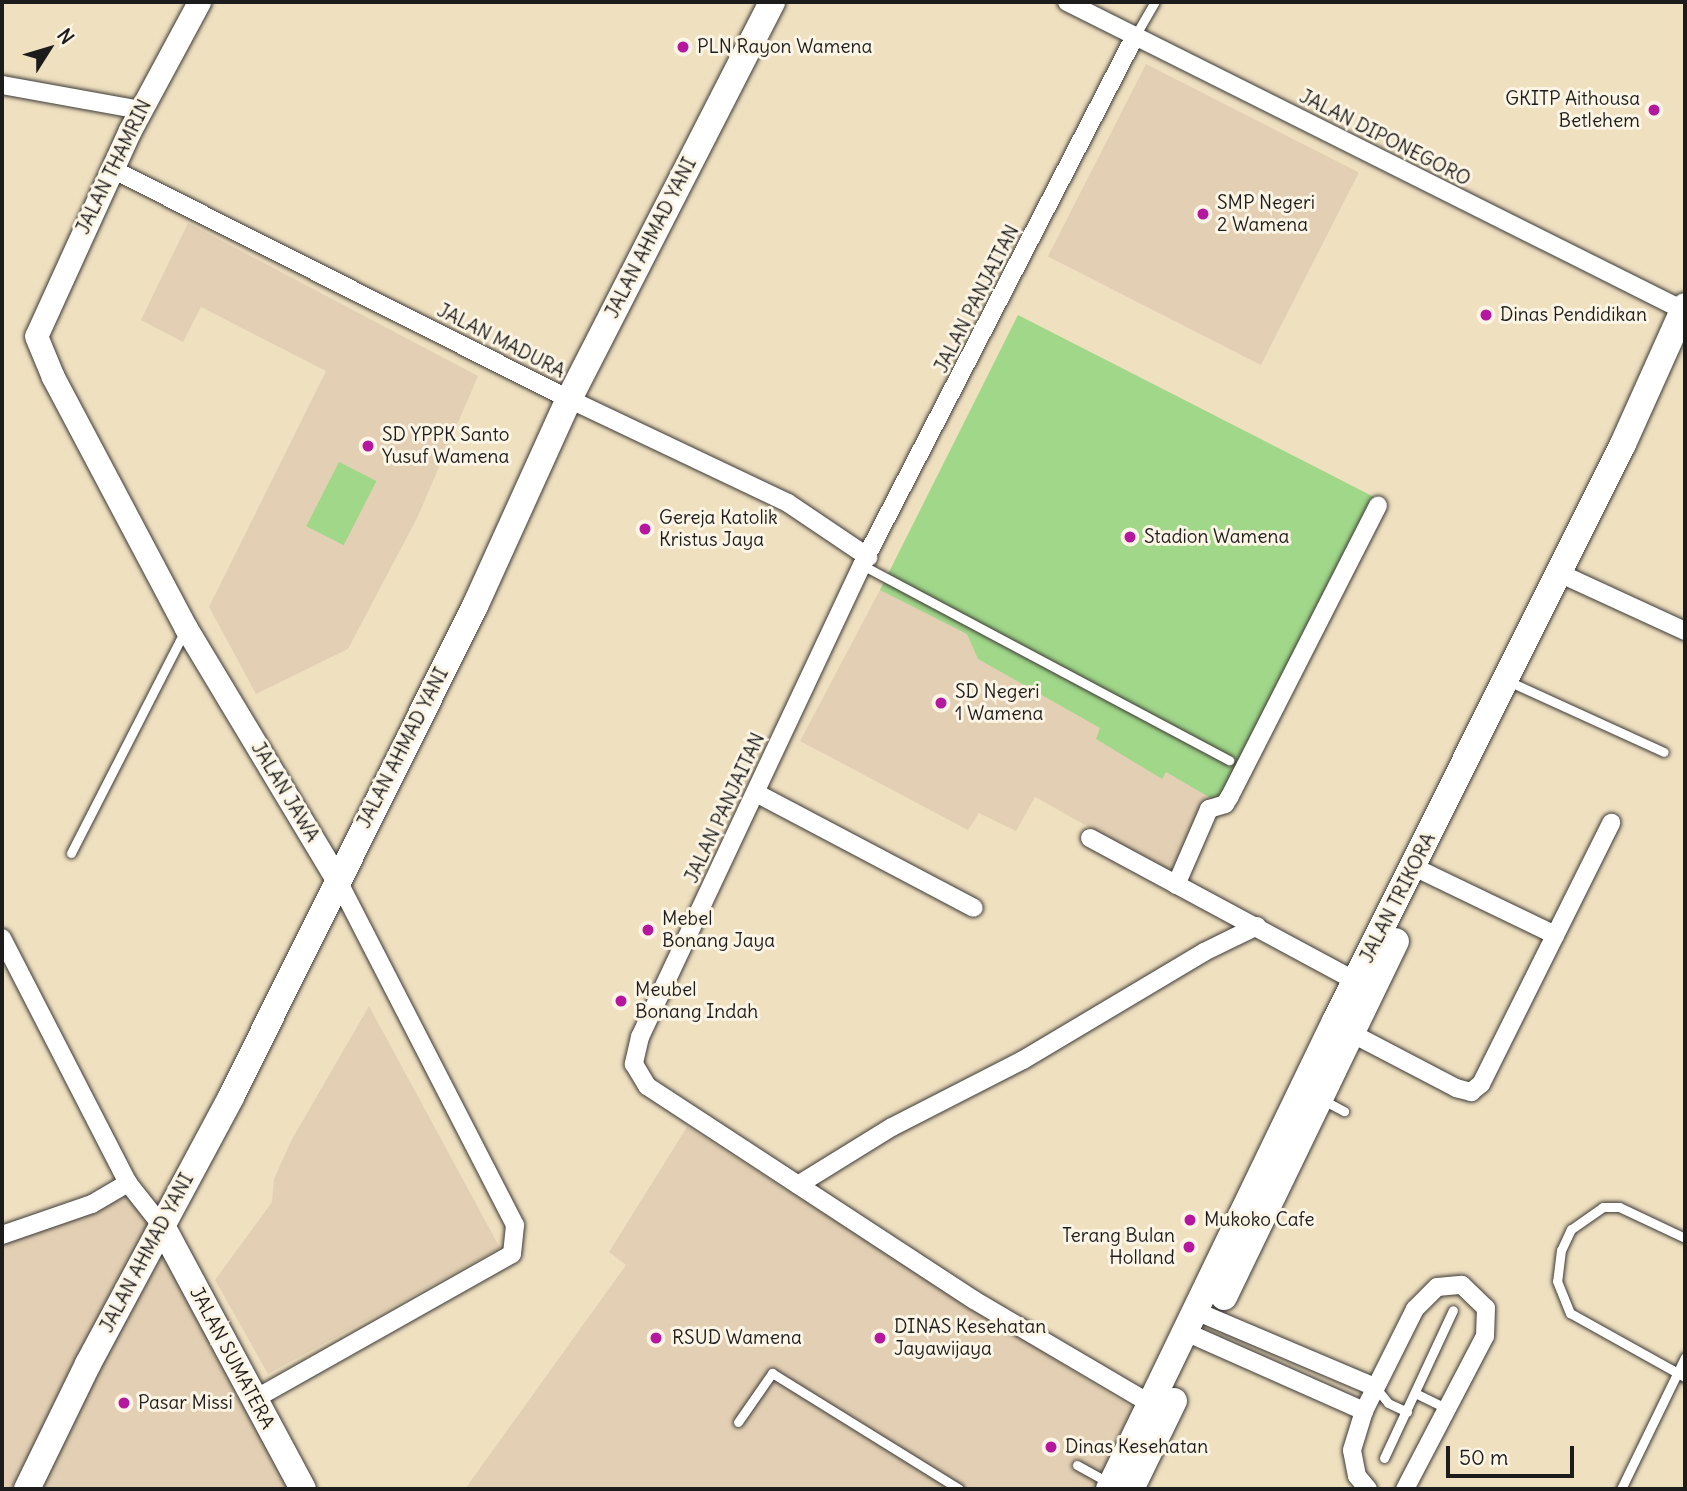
<!DOCTYPE html>
<html>
<head>
<meta charset="utf-8">
<style>
	body { margin:0 }
	#map { position:relative; width:1687px; height:1491px; overflow:hidden; background:#efe0c0; font-family:Delius,sans-serif }
	div>[style] { position:absolute }
	[style*='--x'] { left:calc(var(--x)*1px); top:calc(var(--y)*1px); width:calc(var(--w)*1px); rotate:calc(var(--a)*1deg) }
	.built>* { inset:0; background:#e3d0b4; transform-origin:0 0 }
	.green>* { inset:0; background:#a0d789; transform-origin:0 0 }
	.roads { filter:drop-shadow(0 0 2px #3c3935) drop-shadow(0 0 2px #3c3935) }
	.service>* { height:9px; margin:-4.5px; padding:0 4.5px; transform-origin:4.5px; border-radius:4.5px; background:#fff }
	.minor>* { height:18px; margin:-9px; padding:0 9px; transform-origin:9px; border-radius:9px; background:#fff }
	.tertiary>* { height:23px; margin:-11.5px; padding:0 11.5px; transform-origin:11.5px; border-radius:11.5px; background:#fff }
	.secondary>* { height:26px; margin:-13px; padding:0 13px; transform-origin:13px; border-radius:13px; background:#fff }
	.dots>* { width:19px; height:19px; translate:-50% -50%; box-sizing:border-box; border:4px solid #fcf5e5; border-radius:50% }
	span { translate:-50% -50%; white-space:nowrap; text-align:center; line-height:1.15; -webkit-text-stroke:6px #fcf5e5; paint-order:stroke }
	.poi-label { font-size:19px; color:#1c1c1c }
	.left { translate:0 -50%; text-align:left }
	.right { translate:-100% -50%; text-align:right }
	.street-label { font-size:19px; color:#1c1c1c }
	.frame { position:absolute; inset:0; border:4px solid #1c1c1c; pointer-events:none }
	.north { position:absolute; left:14px; top:14px; width:70px; height:70px; -webkit-text-stroke:5px #fcf5e5; paint-order:stroke; rotate:53deg; font-size:19px; font-weight:700; line-height:28px; text-align:center; color:#1c1c1c }
	.north::after { content:''; display:block; margin:auto; width:24px; height:32px; background:#1c1c1c; clip-path:polygon(50% 0,100% 100%,50% 72%,0 100%) }
	.scale { position:absolute; left:1446px; top:1446px; width:128px; height:32px; box-sizing:border-box; border:4px solid #1c1c1c; border-top:0; padding-left:9px; font-size:21px; line-height:24px; white-space:nowrap; color:#1c1c1c; -webkit-text-stroke:5px #fcf5e5; paint-order:stroke }
</style>
</head>
<body>
<div id="map">
	<div class="built">
		<div style="left:1146px;top:64px;width:239px;height:216px;rotate:27deg"></div>
		<div style="clip-path:polygon(188px 223px,478px 376px,418px 516px,348px 649px,256px 694px,209px 607px,326px 371px,201px 307px,183px 342px,141px 320px)"></div>
		<div style="clip-path:polygon(882px 586px,973px 634px,1218px 784px,1171px 873px,1035px 797px,1016px 831px,979px 813px,968px 830px,800px 741px)"></div>
		<div style="clip-path:polygon(369px 1006px,500px 1248px,268px 1374px,215px 1280px,272px 1202px,274px 1179px,291px 1141px)"></div>
		<div style="clip-path:polygon(687px 1127px,1138px 1412px,1102px 1489px,465px 1489px,626px 1265px,609px 1252px)"></div>
		<div style="clip-path:polygon(133px 1189px,295px 1489px,2px 1489px,2px 1244px)"></div>
	</div>
	<div class="green">
		<div style="clip-path:polygon(1018px 315px,1374px 497px,1219px 803px,1166px 772px,1162px 779px,1096px 739px,1100px 728px,978px 659px,967px 634px,880px 590px)"></div>
		<div style="left:339px;top:462px;width:42px;height:72px;rotate:27deg"></div>
	</div>
	<div class="roads">
		<div class="service">
			<div style="--x:1135;--y:36;--w:39;--a:-60"></div>
			<div style="--x:862;--y:565;--w:416;--a:28"></div>
			<div style="--x:1508;--y:681;--w:171;--a:24.5"></div>
			<div style="--x:71;--y:853;--w:250;--a:-62.9"></div>
			<div style="--x:1323;--y:1100;--w:24;--a:28"></div>
			<div style="--x:1685;--y:1238;--w:73;--a:-154.8"></div>
			<div style="--x:1619;--y:1207;--w:16;--a:180"></div>
			<div style="--x:1603;--y:1207;--w:39;--a:145"></div>
			<div style="--x:1571;--y:1229;--w:23;--a:115"></div>
			<div style="--x:1561;--y:1250;--w:31;--a:97"></div>
			<div style="--x:1557;--y:1281;--w:35;--a:68"></div>
			<div style="--x:1570;--y:1313;--w:132;--a:29.1"></div>
			<div style="--x:1376;--y:1388;--w:19;--a:51"></div>
			<div style="--x:1388;--y:1403;--w:21;--a:25"></div>
			<div style="--x:1415;--y:1393;--w:37;--a:26"></div>
			<div style="--x:738;--y:1422;--w:60;--a:-55.2"></div>
			<div style="--x:772;--y:1373;--w:220;--a:31.8"></div>
			<div style="--x:1384;--y:1458;--w:163;--a:-65"></div>
			<div style="--x:1077;--y:1465;--w:38;--a:29"></div>
			<div style="--x:1621;--y:1489;--w:147;--a:-64.1"></div>
		</div>
		<div class="minor">
			<div style="--x:1067;--y:2;--w:691;--a:26.57"></div>
			<div style="--x:1135;--y:36;--w:595;--a:117.3"></div>
			<div style="--x:862;--y:565;--w:522;--a:115.19"></div>
			<div style="--x:640;--y:1037;--w:28;--a:103"></div>
			<div style="--x:634;--y:1064;--w:26;--a:59"></div>
			<div style="--x:647;--y:1086;--w:391;--a:33.2"></div>
			<div style="--x:974;--y:1300;--w:212;--a:30.5"></div>
			<div style="--x:2;--y:85;--w:141;--a:10.2"></div>
			<div style="--x:112;--y:169;--w:512;--a:26.72"></div>
			<div style="--x:569;--y:399;--w:242;--a:25.4"></div>
			<div style="--x:788;--y:503;--w:97;--a:34"></div>
			<div style="--x:1559;--y:573;--w:139;--a:24.7"></div>
			<div style="--x:756;--y:793;--w:246;--a:27.8"></div>
			<div style="--x:1090;--y:838;--w:310;--a:28.3"></div>
			<div style="--x:1414;--y:867;--w:157;--a:25.7"></div>
			<div style="--x:1176;--y:885;--w:83;--a:-66.5"></div>
			<div style="--x:1209;--y:809;--w:17;--a:-17"></div>
			<div style="--x:1225;--y:804;--w:9;--a:-58"></div>
			<div style="--x:1230;--y:796;--w:326;--a:-63"></div>
			<div style="--x:2;--y:938;--w:276;--a:62.8"></div>
			<div style="--x:128;--y:1183;--w:55;--a:51.7"></div>
			<div style="--x:1351;--y:1033;--w:119;--a:27.6"></div>
			<div style="--x:1456;--y:1088;--w:16;--a:15"></div>
			<div style="--x:1471;--y:1092;--w:13;--a:-39"></div>
			<div style="--x:1481;--y:1084;--w:292;--a:-63.5"></div>
			<div style="--x:798;--y:1185;--w:110;--a:-31.7"></div>
			<div style="--x:892;--y:1127;--w:147;--a:-27.1"></div>
			<div style="--x:1023;--y:1060;--w:211;--a:-30.8"></div>
			<div style="--x:1204;--y:952;--w:59;--a:-26.1"></div>
			<div style="--x:2;--y:1235;--w:95;--a:-19"></div>
			<div style="--x:92;--y:1204;--w:42;--a:-30.3"></div>
			<div style="--x:1198;--y:1312;--w:192;--a:23"></div>
			<div style="--x:1188;--y:1333;--w:193;--a:23.9"></div>
			<div style="--x:253;--y:1400;--w:297;--a:-29.4"></div>
			<div style="--x:512;--y:1254;--w:29;--a:-84"></div>
			<div style="--x:515;--y:1225;--w:389;--a:-117.2"></div>
			<div style="--x:1368;--y:1489;--w:17;--a:-130"></div>
			<div style="--x:1357;--y:1476;--w:26;--a:-101"></div>
			<div style="--x:1352;--y:1450;--w:41;--a:-72.9"></div>
			<div style="--x:1364;--y:1411;--w:114;--a:-63.4"></div>
			<div style="--x:1415;--y:1309;--w:31;--a:-45"></div>
			<div style="--x:1437;--y:1287;--w:25;--a:-5"></div>
			<div style="--x:1462;--y:1285;--w:33;--a:44"></div>
			<div style="--x:1486;--y:1308;--w:28;--a:92"></div>
			<div style="--x:1485;--y:1336;--w:173;--a:117.6"></div>
		</div>
		<div class="tertiary">
			<div style="--x:199;--y:2;--w:145;--a:118.3"></div>
			<div style="--x:130;--y:130;--w:226;--a:114.5"></div>
			<div style="--x:36;--y:336;--w:44;--a:67.5"></div>
			<div style="--x:53;--y:377;--w:284;--a:62.1"></div>
			<div style="--x:186;--y:628;--w:293;--a:59"></div>
		</div>
		<div class="secondary">
			<div style="--x:162;--y:1226;--w:298;--a:61.8"></div>
			<div style="--x:1224;--y:1297;--w:395;--a:-64.2"></div>
			<div style="--x:27;--y:1489;--w:139;--a:-64"></div>
			<div style="--x:88;--y:1364;--w:303;--a:-61.8"></div>
			<div style="--x:231;--y:1097;--w:548;--a:-63.58"></div>
			<div style="--x:475;--y:606;--w:227;--a:-65.6"></div>
			<div style="--x:569;--y:399;--w:446;--a:-62.9"></div>
			<div style="--x:1109;--y:1489;--w:520;--a:-64.22"></div>
			<div style="--x:1335;--y:1021;--w:645;--a:-63.47"></div>
			<div style="--x:1623;--y:444;--w:151;--a:-65.8"></div>
			<div style="--x:1131;--y:1489;--w:98;--a:-64"></div>
		</div>
	</div>
	<div class="dots">
		<div style="left:683px;top:47px;background:#b5179e"></div>
		<div style="left:1654px;top:110px;background:#b5179e"></div>
		<div style="left:1203px;top:214px;background:#b5179e"></div>
		<div style="left:1486px;top:315px;background:#b5179e"></div>
		<div style="left:368px;top:446px;background:#b5179e"></div>
		<div style="left:645px;top:529px;background:#b5179e"></div>
		<div style="left:1130px;top:537px;background:#b5179e"></div>
		<div style="left:941px;top:703px;background:#b5179e"></div>
		<div style="left:648px;top:930px;background:#b5179e"></div>
		<div style="left:621px;top:1001px;background:#b5179e"></div>
		<div style="left:1190px;top:1220px;background:#b5179e"></div>
		<div style="left:1189px;top:1247px;background:#b5179e"></div>
		<div style="left:656px;top:1338px;background:#b5179e"></div>
		<div style="left:880px;top:1338px;background:#b5179e"></div>
		<div style="left:124px;top:1403px;background:#b5179e"></div>
		<div style="left:1051px;top:1447px;background:#b5179e"></div>
	</div>
	<div class="poi-label">
		<span class="left" style="left:697px;top:47px">PLN Rayon Wamena</span>
		<span class="right" style="left:1640px;top:110px">GKITP Aithousa<br>Betlehem</span>
		<span class="left" style="left:1217px;top:214px">SMP Negeri<br>2 Wamena</span>
		<span class="left" style="left:1500px;top:315px">Dinas Pendidikan</span>
		<span class="left" style="left:382px;top:446px">SD YPPK Santo<br>Yusuf Wamena</span>
		<span class="left" style="left:659px;top:529px">Gereja Katolik<br>Kristus Jaya</span>
		<span class="left" style="left:1144px;top:537px">Stadion Wamena</span>
		<span class="left" style="left:955px;top:703px">SD Negeri<br>1 Wamena</span>
		<span class="left" style="left:662px;top:930px">Mebel<br>Bonang Jaya</span>
		<span class="left" style="left:635px;top:1001px">Meubel<br>Bonang Indah</span>
		<span class="left" style="left:1204px;top:1220px">Mukoko Cafe</span>
		<span class="right" style="left:1175px;top:1247px">Terang Bulan<br>Holland</span>
		<span class="left" style="left:894px;top:1338px">DINAS Kesehatan<br>Jayawijaya</span>
		<span class="left" style="left:672px;top:1338px">RSUD Wamena</span>
		<span class="left" style="left:138px;top:1403px">Pasar Missi</span>
		<span class="left" style="left:1065px;top:1447px">Dinas Kesehatan</span>
	</div>
	<div class="street-label">
		<span style="left:1385px;top:138px;rotate:27deg">JALAN DIPONEGORO</span>
		<span style="left:114px;top:167px;rotate:-64deg">JALAN THAMRIN</span>
		<span style="left:651px;top:238px;rotate:-63deg">JALAN AHMAD YANI</span>
		<span style="left:977px;top:299px;rotate:-63deg">JALAN PANJAITAN</span>
		<span style="left:501px;top:341px;rotate:27deg">JALAN MADURA</span>
		<span style="left:403px;top:748px;rotate:-63deg">JALAN AHMAD YANI</span>
		<span style="left:285px;top:792px;rotate:59deg">JALAN JAWA</span>
		<span style="left:725px;top:808px;rotate:-65deg">JALAN PANJAITAN</span>
		<span style="left:1398px;top:898px;rotate:-63deg">JALAN TRIKORA</span>
		<span style="left:147px;top:1253px;rotate:-62deg">JALAN AHMAD YANI</span>
		<span style="left:232px;top:1358px;rotate:62deg">JALAN SUMATERA</span>
	</div>
	<div class="frame"></div>
	<div class="north">N</div>
	<div class="scale">50 m</div>
</div>
</body>
</html>
